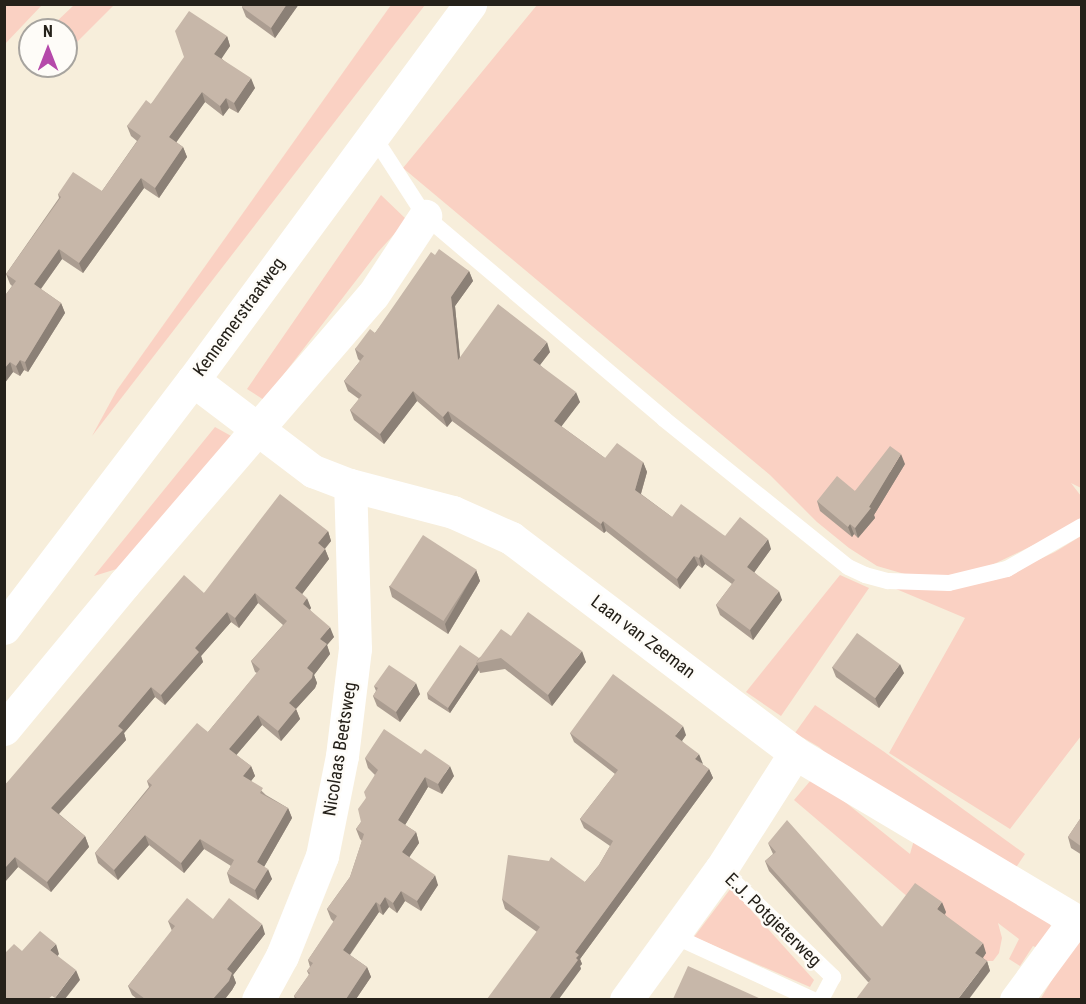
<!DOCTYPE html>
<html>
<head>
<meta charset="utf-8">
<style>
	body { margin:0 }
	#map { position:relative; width:1086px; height:1004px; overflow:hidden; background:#f7eedb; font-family:"Roboto Condensed",sans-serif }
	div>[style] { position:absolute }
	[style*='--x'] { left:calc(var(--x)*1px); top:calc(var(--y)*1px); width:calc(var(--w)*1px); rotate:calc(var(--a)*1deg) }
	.green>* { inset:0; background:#fad1c3 }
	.service>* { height:16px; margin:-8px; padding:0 8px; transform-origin:8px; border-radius:8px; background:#fff }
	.minor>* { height:33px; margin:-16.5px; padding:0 16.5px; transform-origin:16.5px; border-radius:16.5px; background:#fff }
	.primary>* { height:33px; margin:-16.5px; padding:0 16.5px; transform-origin:16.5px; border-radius:16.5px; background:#fff }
	.wall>* { inset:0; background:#ab9d91 }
	.shaded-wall>* { inset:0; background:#8b8076 }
	.building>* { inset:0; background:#c7b7a9; transform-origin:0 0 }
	span { translate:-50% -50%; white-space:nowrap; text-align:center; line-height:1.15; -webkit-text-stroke:5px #fefcf8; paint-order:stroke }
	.street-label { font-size:18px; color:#25211a }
	.frame { position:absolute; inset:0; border:6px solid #25211a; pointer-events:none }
	.north { position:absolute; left:18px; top:18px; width:60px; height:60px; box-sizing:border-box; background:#fefcf8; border:2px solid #a7a49f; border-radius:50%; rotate:0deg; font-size:16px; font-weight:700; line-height:24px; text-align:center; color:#25211a }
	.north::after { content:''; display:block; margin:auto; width:21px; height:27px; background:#b549aa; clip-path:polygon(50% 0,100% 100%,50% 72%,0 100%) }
</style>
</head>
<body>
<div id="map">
	<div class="green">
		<div style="clip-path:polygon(5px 4px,42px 5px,5px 44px,4px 5px)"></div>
		<div style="clip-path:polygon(74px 5px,74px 4px,114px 5px,77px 42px,66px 34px,66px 30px,60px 30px,53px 25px)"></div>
		<div style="clip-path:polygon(391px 5px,425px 5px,92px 436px,117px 390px)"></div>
		<div style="clip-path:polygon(537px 5px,1081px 5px,1081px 488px,1071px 483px,1081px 496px,1081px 522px,992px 565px,950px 576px,908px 575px,877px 566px,849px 548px,817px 522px,770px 475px,403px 168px)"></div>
		<div style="clip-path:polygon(381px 195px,407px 220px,378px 252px,264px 400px,247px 389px)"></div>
		<div style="clip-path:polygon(215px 427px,233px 437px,123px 567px,94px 576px)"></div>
		<div style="clip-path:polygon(1081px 536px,1081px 736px,1010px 829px,889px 753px,965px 618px,889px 586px,995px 580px,1055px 552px)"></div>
		<div style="clip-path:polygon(840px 575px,869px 588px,781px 716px,746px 692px)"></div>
		<div style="clip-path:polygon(815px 705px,883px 751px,1025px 854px,1013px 872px,861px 785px,819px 747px,795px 733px)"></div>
		<div style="clip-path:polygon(811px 780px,835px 794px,910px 854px,914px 840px,1049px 922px,1053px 931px,1042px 950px,1033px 946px,1020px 966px,1009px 959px,1019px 939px,998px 923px,1002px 938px,999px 953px,993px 961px,983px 961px,794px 800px)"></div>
		<div style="clip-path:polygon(731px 888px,814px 980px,810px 987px,694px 937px)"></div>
		<div style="clip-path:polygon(1077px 938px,1081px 940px,1081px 999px,1040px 1000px)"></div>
	</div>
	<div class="service">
		<div style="--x:372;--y:134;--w:98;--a:57.1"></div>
		<div style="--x:425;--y:216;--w:314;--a:40.3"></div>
		<div style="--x:664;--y:419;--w:236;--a:38.8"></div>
		<div style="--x:848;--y:567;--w:19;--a:25"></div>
		<div style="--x:865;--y:575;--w:24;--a:15"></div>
		<div style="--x:888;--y:581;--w:61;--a:1.9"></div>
		<div style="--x:949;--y:583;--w:60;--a:-13.6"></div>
		<div style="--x:1007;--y:569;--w:86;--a:-29.8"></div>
		<div style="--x:721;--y:869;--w:156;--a:44"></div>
		<div style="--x:833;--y:977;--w:26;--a:118"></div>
		<div style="--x:672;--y:935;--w:155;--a:24.7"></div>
	</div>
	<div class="minor">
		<div style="--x:193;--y:380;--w:151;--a:37.2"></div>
		<div style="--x:313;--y:471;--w:40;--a:21"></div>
		<div style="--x:350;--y:485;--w:106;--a:14.7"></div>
		<div style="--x:453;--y:512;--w:64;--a:24.1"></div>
		<div style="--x:511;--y:538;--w:356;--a:37.1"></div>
		<div style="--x:795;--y:753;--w:334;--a:30.8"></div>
		<div style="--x:4;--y:729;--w:188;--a:-50.4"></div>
		<div style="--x:124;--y:584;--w:381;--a:-49.3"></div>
		<div style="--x:373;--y:295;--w:95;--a:-56.6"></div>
		<div style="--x:258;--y:1000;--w:50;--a:-61.4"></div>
		<div style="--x:282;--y:956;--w:108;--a:-68.2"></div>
		<div style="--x:322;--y:856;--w:102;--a:-78.7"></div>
		<div style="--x:342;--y:756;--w:108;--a:-83.1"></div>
		<div style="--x:355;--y:649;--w:164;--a:-91.7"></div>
		<div style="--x:626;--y:1000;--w:162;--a:-54.1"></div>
		<div style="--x:721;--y:869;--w:138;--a:-57.5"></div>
		<div style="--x:1016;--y:1000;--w:99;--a:-53.6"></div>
	</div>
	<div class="primary">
		<div style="--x:4;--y:628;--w:312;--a:-52.7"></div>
		<div style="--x:193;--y:380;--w:467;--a:-53.6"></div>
	</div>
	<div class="wall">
		<div style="clip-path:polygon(244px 4px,299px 4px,275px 38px,246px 17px,242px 7px)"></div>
		<div style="clip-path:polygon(227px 36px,230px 46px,221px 58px,255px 88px,238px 113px,229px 108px,223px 116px,205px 102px,176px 142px,183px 147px,187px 157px,159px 198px,144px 188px,83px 273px,62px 259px,41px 289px,61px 303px,65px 313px,28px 372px,24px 370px,20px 376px,13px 372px,4px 384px,4px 297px,12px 286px,10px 284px,6px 274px,59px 198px,58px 194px,102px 191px,137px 141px,131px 136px,127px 126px,151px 104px)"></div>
		<div style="clip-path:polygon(435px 255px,469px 271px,473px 281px,455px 306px,460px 357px,550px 352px,540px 365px,580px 402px,561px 426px,605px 458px,643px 462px,647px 472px,641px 494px,672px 517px,725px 536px,771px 549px,754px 572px,782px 600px,753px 640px,720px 615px,716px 605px,732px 584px,705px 564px,702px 568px,698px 565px,680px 589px,606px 531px,604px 533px,452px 421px,447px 427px,417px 401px,384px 444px,354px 420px,350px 410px,359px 399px,348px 391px,344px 381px,360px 361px,358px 359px,355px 349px,375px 333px)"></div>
		<div style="clip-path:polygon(905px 464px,874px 515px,875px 518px,858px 538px,854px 534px,852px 537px,820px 511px,817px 501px,855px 491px)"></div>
		<div style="clip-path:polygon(328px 531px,331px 541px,325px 549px,329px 559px,302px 594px,311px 608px,310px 610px,334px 637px,327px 645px,330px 654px,314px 675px,317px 683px,315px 688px,296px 709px,300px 719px,281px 741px,262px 725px,236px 755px,251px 766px,255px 776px,251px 781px,266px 795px,288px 808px,292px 818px,264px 867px,272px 879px,258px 900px,230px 883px,227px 873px,231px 866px,204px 849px,184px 873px,149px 845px,118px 880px,98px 863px,95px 853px,149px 787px,147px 781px,208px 732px,257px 673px,255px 672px,251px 661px,283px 625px,258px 603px,239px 628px,231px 622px,201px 656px,203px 662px,165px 705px,155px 697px,124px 733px,126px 740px,59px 814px,85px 836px,89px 847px,51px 892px,18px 867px,4px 883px,4px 786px,204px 593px)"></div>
		<div style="clip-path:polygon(476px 570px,480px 581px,448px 634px,392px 597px,389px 586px)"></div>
		<div style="clip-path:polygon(511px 636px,586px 662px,552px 706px,505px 669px,480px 673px,479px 670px,450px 713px,428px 699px,427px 693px,479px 658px)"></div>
		<div style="clip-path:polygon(832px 667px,904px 673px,879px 708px,836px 677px)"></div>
		<div style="clip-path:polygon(374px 686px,420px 694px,400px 722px,377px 706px,373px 696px,376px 691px)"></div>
		<div style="clip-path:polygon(570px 733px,686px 735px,682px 741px,702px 764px,709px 769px,713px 778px,580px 959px,582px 964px,580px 966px,581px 969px,537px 932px,505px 909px,502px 899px,585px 882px,599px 865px,610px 846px,584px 828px,580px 819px,615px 774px,574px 742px)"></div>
		<div style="clip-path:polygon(365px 758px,454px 776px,442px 794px,428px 787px,405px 825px,416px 832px,419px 843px,409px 857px,438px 885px,421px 911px,405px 901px,397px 913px,389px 907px,383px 915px,379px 912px,350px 955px,367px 967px,371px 977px,356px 999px,295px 999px,294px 996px,309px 975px,307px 971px,310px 967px,308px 960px,334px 922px,331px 919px,327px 909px,350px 877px,362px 841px,360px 839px,356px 829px,361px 822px,366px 798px,375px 775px,368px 768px)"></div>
		<div style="clip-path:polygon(1082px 816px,1082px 855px,1071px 848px,1068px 837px)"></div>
		<div style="clip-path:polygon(768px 843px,882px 927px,946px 912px,945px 915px,986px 953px,983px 958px,987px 961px,990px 971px,868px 982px,769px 871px,765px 861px,773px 854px)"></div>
		<div style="clip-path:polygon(213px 919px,265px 934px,233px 975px,236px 983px,232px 990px,225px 999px,137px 999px,132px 995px,128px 986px,172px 931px,168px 921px)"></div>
	</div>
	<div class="shaded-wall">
		<div style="clip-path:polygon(287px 4px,299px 4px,275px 38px,271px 28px)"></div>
		<div style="clip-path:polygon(227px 36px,230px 46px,218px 64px,214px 54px)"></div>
		<div style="clip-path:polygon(251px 78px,255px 88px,238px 113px,234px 103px)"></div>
		<div style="clip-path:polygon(202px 92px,205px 102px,173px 147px,169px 137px)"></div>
		<div style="clip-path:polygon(226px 98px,229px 108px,223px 116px,220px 106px)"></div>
		<div style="clip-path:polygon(183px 147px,187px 157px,159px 198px,155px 188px)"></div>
		<div style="clip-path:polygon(141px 178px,144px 188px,83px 273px,79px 263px)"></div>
		<div style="clip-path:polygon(59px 249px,62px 259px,37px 294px,34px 284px)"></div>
		<div style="clip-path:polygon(469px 271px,473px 281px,455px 306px,461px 369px,458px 360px,451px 297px)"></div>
		<div style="clip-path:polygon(61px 303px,65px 313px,28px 372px,25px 362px)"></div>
		<div style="clip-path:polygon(547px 342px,550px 352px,536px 370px,533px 360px)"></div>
		<div style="clip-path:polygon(20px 360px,24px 370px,20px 376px,16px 366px)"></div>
		<div style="clip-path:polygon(10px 362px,13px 372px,4px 384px,4px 369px)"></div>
		<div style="clip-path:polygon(413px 391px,417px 401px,384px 444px,380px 434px)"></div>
		<div style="clip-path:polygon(576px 392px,580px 402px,558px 431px,554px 421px)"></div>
		<div style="clip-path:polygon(448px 411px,452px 421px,447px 427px,443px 417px)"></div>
		<div style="clip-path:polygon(901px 454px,905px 464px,874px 515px,875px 518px,858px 538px,855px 528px,869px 507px)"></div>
		<div style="clip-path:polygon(643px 462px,647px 472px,639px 500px,635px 490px)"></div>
		<div style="clip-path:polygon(603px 521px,606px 531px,604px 533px,601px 524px)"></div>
		<div style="clip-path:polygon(850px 524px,854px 534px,852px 537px,848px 527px)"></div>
		<div style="clip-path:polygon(328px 531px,331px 541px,321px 553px,318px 543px)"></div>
		<div style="clip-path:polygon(768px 539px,771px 549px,751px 577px,747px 567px)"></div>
		<div style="clip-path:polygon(325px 549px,329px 559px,299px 598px,295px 588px)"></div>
		<div style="clip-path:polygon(701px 554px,705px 564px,702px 568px,699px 558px)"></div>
		<div style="clip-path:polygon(694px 556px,698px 565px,680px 589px,677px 579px)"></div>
		<div style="clip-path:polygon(476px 570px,480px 581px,448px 634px,445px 624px)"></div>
		<div style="clip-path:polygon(779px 591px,782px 600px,753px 640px,750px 630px)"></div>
		<div style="clip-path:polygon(255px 593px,258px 603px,239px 628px,235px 618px)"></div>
		<div style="clip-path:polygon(307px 598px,311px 608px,306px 614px,303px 604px)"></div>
		<div style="clip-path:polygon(227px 612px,231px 622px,201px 656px,203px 662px,165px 705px,161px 695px,195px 648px)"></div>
		<div style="clip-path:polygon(330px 627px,334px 637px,327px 645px,330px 654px,314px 675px,317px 683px,315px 688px,292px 713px,289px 703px,307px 668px,320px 639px)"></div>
		<div style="clip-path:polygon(582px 651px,586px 662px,552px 706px,548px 695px)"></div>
		<div style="clip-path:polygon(477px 664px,479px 670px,450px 713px,448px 708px)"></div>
		<div style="clip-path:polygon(900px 664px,904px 673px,879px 708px,875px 698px)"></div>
		<div style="clip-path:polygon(416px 683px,420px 694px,400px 722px,396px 712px)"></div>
		<div style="clip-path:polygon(151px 687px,155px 697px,124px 733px,126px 740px,55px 818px,51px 808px,118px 726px)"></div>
		<div style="clip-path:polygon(296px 709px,300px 719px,281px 741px,278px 731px)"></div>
		<div style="clip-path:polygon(258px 715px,262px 725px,233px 759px,229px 749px)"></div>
		<div style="clip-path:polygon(683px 726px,686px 735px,679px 745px,675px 736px)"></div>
		<div style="clip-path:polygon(699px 754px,703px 764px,695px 759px)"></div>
		<div style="clip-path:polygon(251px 766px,255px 776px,246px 787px,243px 776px)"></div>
		<div style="clip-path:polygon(450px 766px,454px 776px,442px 794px,438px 784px)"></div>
		<div style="clip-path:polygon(709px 769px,713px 778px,580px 959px,582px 964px,580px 966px,581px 969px,559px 999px,549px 999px,575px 952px)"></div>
		<div style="clip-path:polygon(425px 777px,428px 787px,402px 830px,398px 820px)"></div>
		<div style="clip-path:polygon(288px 808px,292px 818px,261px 872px,257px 862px)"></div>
		<div style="clip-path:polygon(416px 832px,419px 843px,406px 862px,402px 852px)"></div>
		<div style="clip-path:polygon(145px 835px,149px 845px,118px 880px,114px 870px)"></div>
		<div style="clip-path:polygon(85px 836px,89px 847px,51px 892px,47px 882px)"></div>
		<div style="clip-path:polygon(200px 839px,204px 849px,184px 873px,181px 863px)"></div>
		<div style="clip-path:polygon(15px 857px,18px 867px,4px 883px,4px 869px)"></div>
		<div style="clip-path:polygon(268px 869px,272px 879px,258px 900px,255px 890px)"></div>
		<div style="clip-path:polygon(435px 875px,438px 885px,421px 911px,417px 901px)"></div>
		<div style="clip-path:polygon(401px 891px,405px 901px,397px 913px,393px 903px)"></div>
		<div style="clip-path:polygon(385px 897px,389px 907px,383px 915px,380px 905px)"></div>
		<div style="clip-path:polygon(376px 902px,379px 912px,346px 960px,343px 950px)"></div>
		<div style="clip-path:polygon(942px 902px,946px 912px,941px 919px,937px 909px)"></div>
		<div style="clip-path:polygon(262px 924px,265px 934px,233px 975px,236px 983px,232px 990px,225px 999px,213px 999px,227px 969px)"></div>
		<div style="clip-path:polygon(983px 943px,986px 953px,979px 963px,975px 953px)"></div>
		<div style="clip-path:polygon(56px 944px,59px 954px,54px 961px,50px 950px)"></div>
		<div style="clip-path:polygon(987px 961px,990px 971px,969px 999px,958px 999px)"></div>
		<div style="clip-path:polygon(367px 967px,371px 977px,356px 999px,346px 999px)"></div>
		<div style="clip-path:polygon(76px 970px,80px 980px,65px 999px,55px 999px,55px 998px)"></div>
	</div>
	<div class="building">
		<div style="clip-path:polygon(244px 4px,287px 4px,271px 28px,242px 7px)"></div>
		<div style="clip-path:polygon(189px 11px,227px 36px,214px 54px,251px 78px,234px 103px,226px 98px,220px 106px,202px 92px,169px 137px,183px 147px,155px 188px,141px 178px,79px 263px,59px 249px,34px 284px,61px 303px,25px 362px,20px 360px,16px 366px,10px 362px,4px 369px,4px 297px,16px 281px,6px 274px,61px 197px,58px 194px,73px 172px,102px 191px,141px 136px,127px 126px,146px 100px,151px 104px,184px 57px,175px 31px)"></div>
		<div style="clip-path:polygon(439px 249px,469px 271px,451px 297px,458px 360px,498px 304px,547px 342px,533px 360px,576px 392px,554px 421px,605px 458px,617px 443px,643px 462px,635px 490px,672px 517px,681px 504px,725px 536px,740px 517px,768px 539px,747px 567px,779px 591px,750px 630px,716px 605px,735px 580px,701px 554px,699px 558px,694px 556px,677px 579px,603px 521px,601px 524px,448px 411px,443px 417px,413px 391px,380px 434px,350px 410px,362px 395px,344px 381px,364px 356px,355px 349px,370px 329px,375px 333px,431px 252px,435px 255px)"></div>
		<div style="clip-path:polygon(890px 446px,901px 454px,869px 507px,871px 508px,855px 528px,850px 524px,848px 527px,817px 501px,837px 476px,855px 491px)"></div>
		<div style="clip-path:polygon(280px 494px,328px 531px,318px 543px,325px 549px,295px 588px,307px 598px,303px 604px,330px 627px,320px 639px,327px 644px,307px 668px,313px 673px,312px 678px,289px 703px,296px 709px,278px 731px,258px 715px,229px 749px,251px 766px,243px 776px,263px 788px,260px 793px,288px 808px,257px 862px,268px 869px,255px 890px,227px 873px,234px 860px,200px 839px,181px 863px,145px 835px,114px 870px,95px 853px,152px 785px,147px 781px,197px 723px,208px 732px,260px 669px,251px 661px,287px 621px,255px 593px,235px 618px,227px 612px,195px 648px,199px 652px,161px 695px,151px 687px,118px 726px,123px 730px,51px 808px,85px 836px,47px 882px,15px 857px,4px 869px,4px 786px,184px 575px,204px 593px)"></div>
		<div style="left:423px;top:535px;width:64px;height:61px;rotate:33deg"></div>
		<div style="clip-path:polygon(528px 612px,582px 651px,548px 695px,501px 658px,476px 663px,501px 629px,511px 636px)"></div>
		<div style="left:857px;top:633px;width:53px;height:42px;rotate:36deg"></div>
		<div style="clip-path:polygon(460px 645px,479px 658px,476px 663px,477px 664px,448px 708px,427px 693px)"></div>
		<div style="clip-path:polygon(389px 665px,416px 683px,396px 712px,373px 696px,378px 688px,374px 686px)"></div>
		<div style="clip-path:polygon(613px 674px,683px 726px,675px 736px,699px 754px,695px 759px,709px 769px,575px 952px,579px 955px,576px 958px,578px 960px,549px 999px,487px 999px,540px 927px,502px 899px,508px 855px,549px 861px,551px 857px,585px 882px,599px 865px,613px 841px,580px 819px,618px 770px,570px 733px)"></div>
		<div style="clip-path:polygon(384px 729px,421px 754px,425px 749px,450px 766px,438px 784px,425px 777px,398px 820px,416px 832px,402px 852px,435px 875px,417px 901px,401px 891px,393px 903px,385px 897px,380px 905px,376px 902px,343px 950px,367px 967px,346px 999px,298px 999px,294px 996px,310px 973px,307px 971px,313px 963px,308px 960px,337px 916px,327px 909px,350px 877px,364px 834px,356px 829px,361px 822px,358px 809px,366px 798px,364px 792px,378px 770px,365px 758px)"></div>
		<div style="clip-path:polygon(1082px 816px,1082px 847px,1068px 837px)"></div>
		<div style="clip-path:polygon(787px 820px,882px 927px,915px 883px,942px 902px,937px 909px,983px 943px,975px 953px,987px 961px,958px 999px,856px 999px,871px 979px,765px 861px,776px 852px,768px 843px)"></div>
		<div style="clip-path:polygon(187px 898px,213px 919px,229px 898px,262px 924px,227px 969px,232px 973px,229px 981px,213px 999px,145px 999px,128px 986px,175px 926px,168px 921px)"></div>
		<div style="clip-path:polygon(40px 931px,56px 944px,50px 950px,76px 970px,55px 998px,52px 996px,48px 999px,4px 999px,4px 954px,14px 944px,22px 951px)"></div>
		<div style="clip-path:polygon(688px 966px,761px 999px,673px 999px)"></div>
	</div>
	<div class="street-label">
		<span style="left:239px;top:317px;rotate:-54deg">Kennemerstraatweg</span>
		<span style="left:643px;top:637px;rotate:37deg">Laan van Zeeman</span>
		<span style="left:340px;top:749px;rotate:-81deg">Nicolaas Beetsweg</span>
		<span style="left:773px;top:920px;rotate:44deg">E.J. Potgieterweg</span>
	</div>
	<div class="frame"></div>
	<div class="north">N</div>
</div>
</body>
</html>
